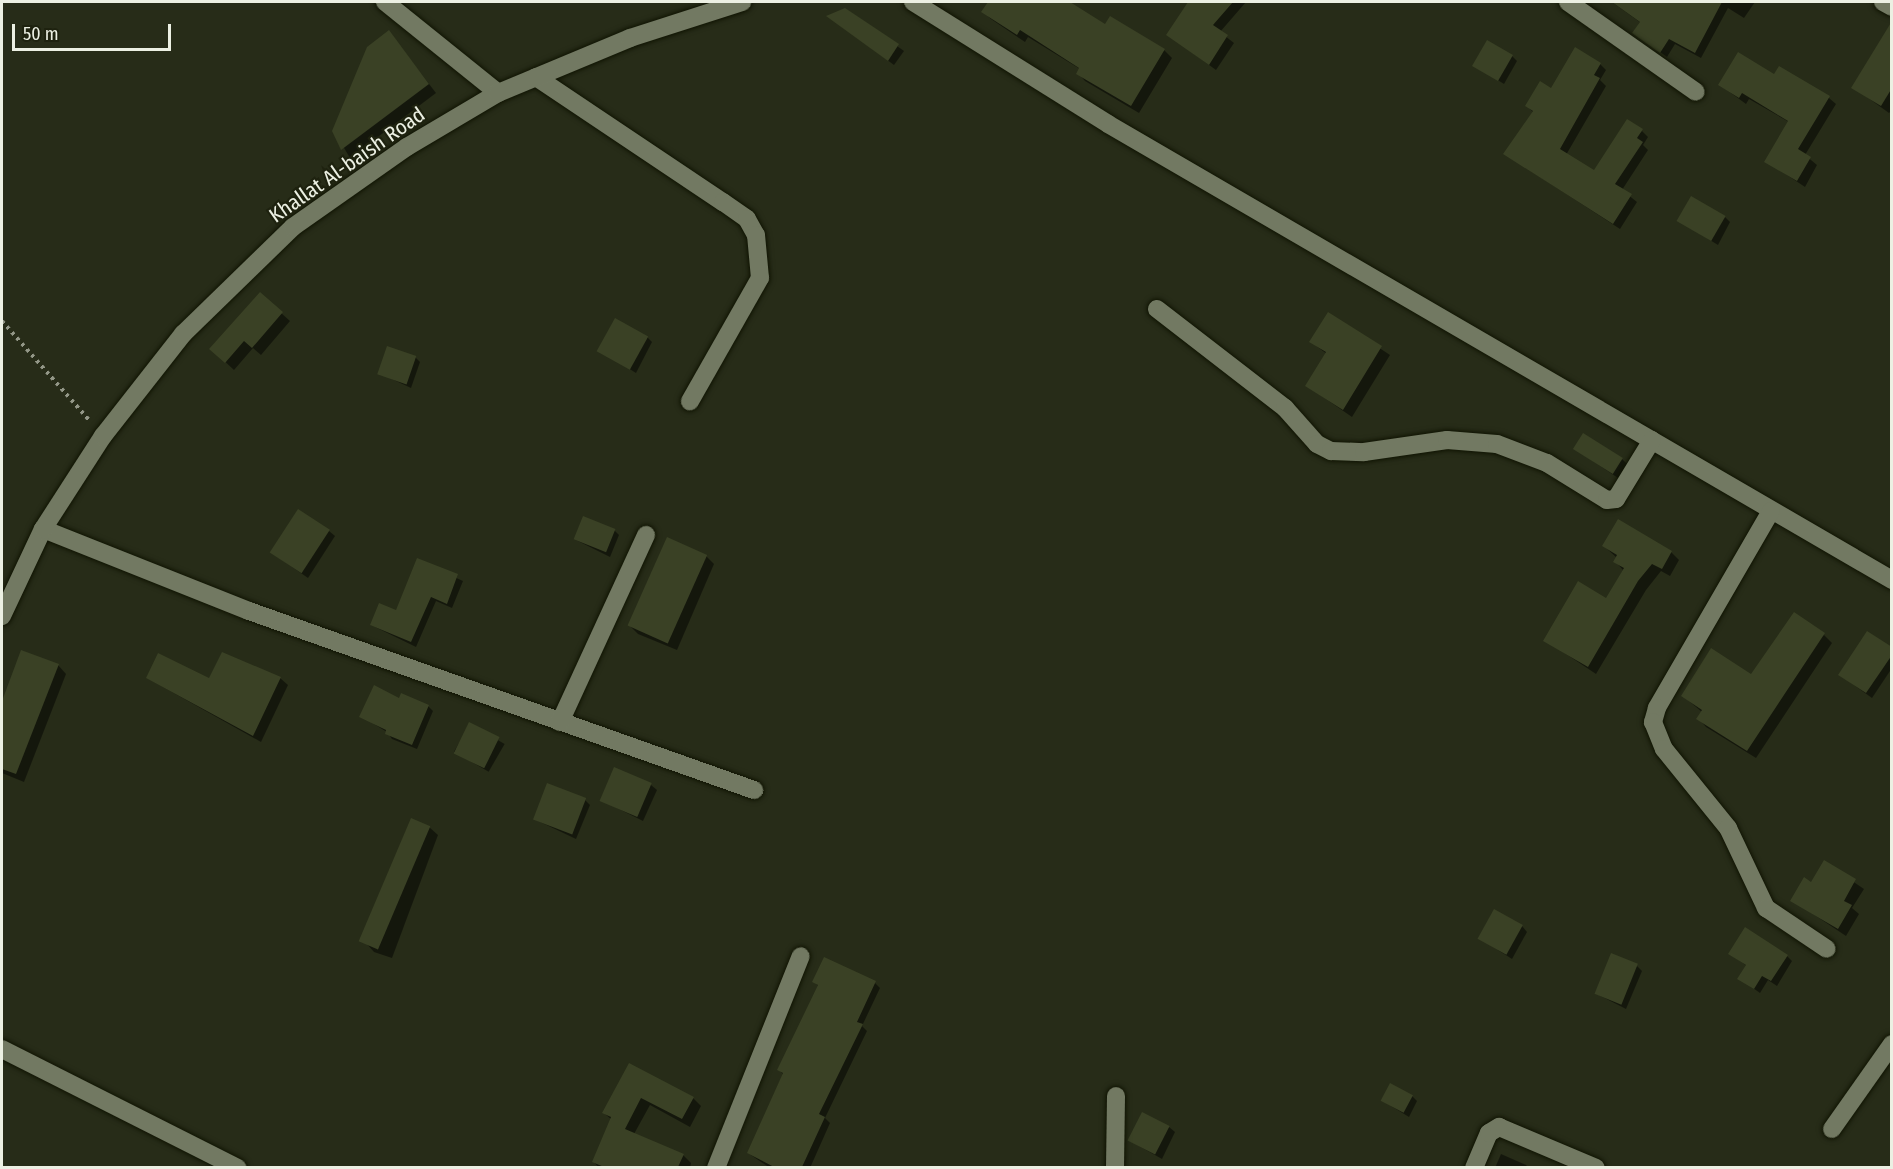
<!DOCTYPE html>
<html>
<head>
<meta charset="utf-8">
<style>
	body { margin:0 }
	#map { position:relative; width:1893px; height:1169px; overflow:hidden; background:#272c18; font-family:"Fira Sans Condensed",sans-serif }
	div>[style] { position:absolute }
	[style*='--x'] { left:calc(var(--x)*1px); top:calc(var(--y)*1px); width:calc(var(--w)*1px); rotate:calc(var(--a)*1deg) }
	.shadow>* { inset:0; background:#0007; transform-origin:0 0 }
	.building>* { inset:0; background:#3a4125; transform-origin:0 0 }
	.path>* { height:4px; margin-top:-2px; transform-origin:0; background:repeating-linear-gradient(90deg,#939787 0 3px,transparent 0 7.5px) }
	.roads { filter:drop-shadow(0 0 2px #101403) drop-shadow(0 0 2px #101403) }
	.minor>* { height:18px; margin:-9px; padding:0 9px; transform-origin:9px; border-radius:9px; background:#727962 }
	.tertiary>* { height:18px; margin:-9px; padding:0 9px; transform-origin:9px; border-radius:9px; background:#727962 }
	span { translate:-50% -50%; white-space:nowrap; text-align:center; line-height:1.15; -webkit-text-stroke:4.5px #1e220f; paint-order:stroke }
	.street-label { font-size:21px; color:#ecf0e3 }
	.frame { position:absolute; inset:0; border:3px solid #ecf0e3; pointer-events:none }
	.scale { position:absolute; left:12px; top:24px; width:159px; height:27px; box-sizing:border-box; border:3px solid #ecf0e3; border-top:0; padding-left:8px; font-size:18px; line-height:21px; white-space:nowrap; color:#ecf0e3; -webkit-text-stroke:4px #1e220f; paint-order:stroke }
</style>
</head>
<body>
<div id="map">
	<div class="shadow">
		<div style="clip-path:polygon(990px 2px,1067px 2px,1106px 26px,1164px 50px,1172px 58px,1139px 113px,1085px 81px,1078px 73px,1080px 69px,1028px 37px,1025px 42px,991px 19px,983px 12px)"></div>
		<div style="clip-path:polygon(1190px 2px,1246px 2px,1220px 32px,1234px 43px,1216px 70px,1168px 35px)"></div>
		<div style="clip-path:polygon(1612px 2px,1755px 2px,1744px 18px,1728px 8px,1701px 58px,1675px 44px,1667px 57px,1634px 33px,1641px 23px)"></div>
		<div style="clip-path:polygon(845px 9px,904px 51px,894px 65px,829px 17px)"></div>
		<div style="clip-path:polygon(389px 32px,436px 93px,350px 158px,334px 131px)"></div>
		<div style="clip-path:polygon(1892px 37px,1892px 110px,1889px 113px,1853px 87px)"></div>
		<div style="clip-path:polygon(1512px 56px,1517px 61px,1504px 84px,1474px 65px)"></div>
		<div style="clip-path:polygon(1600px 64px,1606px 70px,1600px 80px,1606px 86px,1566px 155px,1594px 173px,1642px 131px,1648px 137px,1643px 145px,1648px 150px,1622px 190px,1637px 202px,1620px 229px,1505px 154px,1533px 112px,1527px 106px)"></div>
		<div style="clip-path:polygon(1774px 76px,1829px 98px,1836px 104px,1805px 155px,1817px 165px,1805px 187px,1766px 161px,1789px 122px,1749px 99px,1746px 104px,1720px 85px)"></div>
		<div style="clip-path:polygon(1725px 217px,1730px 222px,1718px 245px,1679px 221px)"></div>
		<div style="clip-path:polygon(260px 294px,290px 321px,261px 355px,253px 348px,234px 370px,220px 357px)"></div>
		<div style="clip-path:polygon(1328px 314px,1390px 355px,1352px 417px,1307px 386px,1327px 354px,1311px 342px)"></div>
		<div style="clip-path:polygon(647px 337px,652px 342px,636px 373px,599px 350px)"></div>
		<div style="clip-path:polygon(415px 357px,420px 362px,411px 388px,379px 373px)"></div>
		<div style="clip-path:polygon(1575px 449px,1622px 459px,1627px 464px,1618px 478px)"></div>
		<div style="clip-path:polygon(614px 530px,619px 535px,610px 557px,574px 539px)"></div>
		<div style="clip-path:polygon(329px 531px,335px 536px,308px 578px,272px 553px)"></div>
		<div style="clip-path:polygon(1604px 546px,1671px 552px,1679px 560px,1670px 576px,1661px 571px,1646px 590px,1596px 674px,1545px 640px,1607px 600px,1623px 570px,1615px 561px,1617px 558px)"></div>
		<div style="clip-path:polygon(706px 556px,714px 564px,677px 650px,638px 634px,630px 626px)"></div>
		<div style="clip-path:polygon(417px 560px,463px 581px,452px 608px,436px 601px,416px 647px,371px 625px,396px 612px)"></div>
		<div style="clip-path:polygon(1824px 635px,1832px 643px,1756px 758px,1706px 727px,1698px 718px,1702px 712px,1683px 696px,1752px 676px)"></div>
		<div style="clip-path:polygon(1892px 649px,1892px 668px,1872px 698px,1840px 675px)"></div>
		<div style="clip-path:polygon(22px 651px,58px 665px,66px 674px,24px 782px,2px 773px,2px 706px)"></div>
		<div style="clip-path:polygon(147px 678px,280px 678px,288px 685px,261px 742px)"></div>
		<div style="clip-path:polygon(400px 700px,428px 706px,433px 711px,417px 749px,392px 739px,387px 732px,361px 716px)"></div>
		<div style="left:470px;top:724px;width:40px;height:32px;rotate:30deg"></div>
		<div style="clip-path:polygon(651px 785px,657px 790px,643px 821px,601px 800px)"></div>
		<div style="clip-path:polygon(585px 800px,590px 805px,576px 839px,534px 819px)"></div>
		<div style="clip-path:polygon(429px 827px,438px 835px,392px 958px,374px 952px,366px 943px)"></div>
		<div style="clip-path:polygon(1824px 862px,1864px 889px,1852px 908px,1859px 914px,1846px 936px,1792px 900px,1812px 884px)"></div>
		<div style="clip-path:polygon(1522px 926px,1527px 932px,1512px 959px,1479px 938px)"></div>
		<div style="clip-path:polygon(1730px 954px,1787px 956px,1792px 961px,1777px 986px,1768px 980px,1760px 993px,1739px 978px,1747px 966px)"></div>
		<div style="clip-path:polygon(1637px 966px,1642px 971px,1626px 1009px,1595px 993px)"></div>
		<div style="clip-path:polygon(814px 981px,875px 983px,880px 988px,862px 1026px,867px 1031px,825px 1118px,830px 1123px,810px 1168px,770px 1168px,748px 1153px,783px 1074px,778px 1069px,819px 987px)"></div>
		<div style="clip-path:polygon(629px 1065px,693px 1098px,701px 1106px,690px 1127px,650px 1105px,634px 1134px,683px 1155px,691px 1163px,690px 1168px,599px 1168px,594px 1162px,612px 1120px,604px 1113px)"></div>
		<div style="clip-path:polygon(1412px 1096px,1417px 1101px,1409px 1117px,1383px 1101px)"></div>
		<div style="clip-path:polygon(1169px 1127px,1175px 1132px,1162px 1159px,1130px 1141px)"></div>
		<div style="clip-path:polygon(1501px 1154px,1526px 1165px,1529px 1168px,1495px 1168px)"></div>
	</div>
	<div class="building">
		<div style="clip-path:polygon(988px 2px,1070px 2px,1105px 24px,1110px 16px,1165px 49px,1131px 106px,1076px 74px,1079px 68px,1020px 30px,1017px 35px,981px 12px)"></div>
		<div style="clip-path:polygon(1188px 2px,1233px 2px,1213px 25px,1228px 35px,1209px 65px,1166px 35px)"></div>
		<div style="clip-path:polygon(1612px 2px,1722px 2px,1695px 53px,1669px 39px,1660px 53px,1632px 33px,1640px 22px)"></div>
		<div style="clip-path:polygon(845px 8px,899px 44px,888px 61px,826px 16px)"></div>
		<div style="clip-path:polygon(1892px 21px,1892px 88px,1881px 106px,1851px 88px)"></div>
		<div style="clip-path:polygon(389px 30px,429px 84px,341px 150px,332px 131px,367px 47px)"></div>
		<div style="left:1487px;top:40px;width:30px;height:30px;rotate:30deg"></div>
		<div style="clip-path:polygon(1575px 47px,1601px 63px,1594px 75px,1600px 78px,1560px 149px,1594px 170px,1627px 119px,1643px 129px,1637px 138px,1643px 142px,1615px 184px,1632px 194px,1613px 224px,1503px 154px,1533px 111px,1525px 106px,1540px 81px,1551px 88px)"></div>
		<div style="clip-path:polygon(1738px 52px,1774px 74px,1779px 66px,1830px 96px,1798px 149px,1811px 157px,1797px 181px,1764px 162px,1788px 121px,1742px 93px,1739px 98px,1718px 85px)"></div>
		<div style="left:1691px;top:196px;width:40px;height:29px;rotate:30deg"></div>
		<div style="clip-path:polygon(260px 292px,283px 312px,252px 348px,244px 341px,225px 363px,209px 349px)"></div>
		<div style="clip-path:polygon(1328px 312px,1382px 346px,1343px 410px,1305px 386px,1326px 352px,1309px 342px)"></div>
		<div style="left:615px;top:318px;width:38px;height:38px;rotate:29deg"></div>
		<div style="left:387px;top:346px;width:31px;height:30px;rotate:19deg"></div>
		<div style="left:1583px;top:433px;width:47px;height:19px;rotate:32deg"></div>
		<div style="left:298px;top:509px;width:38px;height:52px;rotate:33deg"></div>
		<div style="left:583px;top:516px;width:35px;height:25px;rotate:22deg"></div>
		<div style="clip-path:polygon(1618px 519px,1672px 551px,1662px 569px,1652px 564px,1638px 581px,1588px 667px,1543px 641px,1578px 581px,1606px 598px,1624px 568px,1613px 562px,1617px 555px,1602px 546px)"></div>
		<div style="left:667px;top:537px;width:44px;height:97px;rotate:24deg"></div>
		<div style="clip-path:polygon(417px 558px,458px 574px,447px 604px,431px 597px,411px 642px,370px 625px,379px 603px,396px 610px)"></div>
		<div style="clip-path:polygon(1794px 612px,1825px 633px,1747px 751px,1696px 719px,1702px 710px,1681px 696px,1711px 648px,1751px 674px)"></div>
		<div style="clip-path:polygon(1867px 631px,1892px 647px,1892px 655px,1866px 693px,1838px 675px)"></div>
		<div style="clip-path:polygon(21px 650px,59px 664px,16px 774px,2px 769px,2px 701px)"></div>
		<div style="clip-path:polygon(222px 652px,281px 677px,253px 736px,146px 678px,158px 653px,209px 678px)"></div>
		<div style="clip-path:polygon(374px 685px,399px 698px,401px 693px,429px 705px,412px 745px,385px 734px,386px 730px,359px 717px)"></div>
		<div style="left:469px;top:722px;width:34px;height:35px;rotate:26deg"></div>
		<div style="left:614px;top:767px;width:41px;height:37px;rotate:23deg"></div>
		<div style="left:547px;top:783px;width:42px;height:39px;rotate:21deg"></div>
		<div style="left:411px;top:818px;width:21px;height:134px;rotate:23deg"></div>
		<div style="clip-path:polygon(1824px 860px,1856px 879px,1844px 901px,1852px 905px,1838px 929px,1790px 901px,1804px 877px,1811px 882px)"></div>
		<div style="left:1494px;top:909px;width:33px;height:34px;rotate:29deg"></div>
		<div style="clip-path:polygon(1745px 927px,1788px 955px,1771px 981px,1762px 976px,1754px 989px,1737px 979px,1746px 965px,1728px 954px)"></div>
		<div style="left:1611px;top:953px;width:29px;height:44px;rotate:22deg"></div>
		<div style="clip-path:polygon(824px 957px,876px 981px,857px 1022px,863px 1024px,819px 1114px,825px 1117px,802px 1167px,774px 1167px,747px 1153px,783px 1073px,777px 1070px,818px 985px,812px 982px)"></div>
		<div style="clip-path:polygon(629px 1063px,694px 1097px,682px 1119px,641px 1098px,625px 1129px,684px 1154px,678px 1167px,604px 1167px,592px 1162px,611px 1117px,602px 1113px)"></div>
		<div style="left:1390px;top:1083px;width:26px;height:20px;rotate:28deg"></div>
		<div style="left:1142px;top:1112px;width:31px;height:32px;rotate:27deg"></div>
	</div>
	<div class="path">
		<div style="--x:2;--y:321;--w:133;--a:48.7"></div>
	</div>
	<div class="roads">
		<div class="minor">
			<div style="--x:385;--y:2;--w:145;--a:38.8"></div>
			<div style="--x:913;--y:2;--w:230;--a:32"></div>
			<div style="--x:1108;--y:124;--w:907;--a:30.18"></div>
			<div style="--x:1568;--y:2;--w:156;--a:35.1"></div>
			<div style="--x:1883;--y:2;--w:10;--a:29"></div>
			<div style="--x:536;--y:77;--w:225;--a:33.8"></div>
			<div style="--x:723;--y:202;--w:29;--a:35"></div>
			<div style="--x:747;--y:219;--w:18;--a:61"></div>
			<div style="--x:756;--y:235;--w:43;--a:84.7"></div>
			<div style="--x:760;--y:278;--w:142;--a:119.6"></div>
			<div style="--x:1157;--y:309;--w:162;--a:37.7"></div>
			<div style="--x:1285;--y:408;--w:48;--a:48.4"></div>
			<div style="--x:1317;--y:444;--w:16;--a:27"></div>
			<div style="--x:1331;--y:451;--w:33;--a:2"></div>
			<div style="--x:1364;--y:452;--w:84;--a:-8.2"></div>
			<div style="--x:1447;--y:440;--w:50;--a:4.6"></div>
			<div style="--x:1497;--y:444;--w:53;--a:20.8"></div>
			<div style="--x:1547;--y:463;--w:70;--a:31.7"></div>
			<div style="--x:1607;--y:500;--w:9;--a:-6"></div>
			<div style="--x:1616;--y:499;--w:69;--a:-58.6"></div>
			<div style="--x:1771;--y:511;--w:228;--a:120.1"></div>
			<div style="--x:1657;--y:708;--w:15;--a:106"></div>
			<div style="--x:1653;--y:722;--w:29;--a:68"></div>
			<div style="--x:1664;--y:749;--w:102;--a:51"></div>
			<div style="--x:1728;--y:828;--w:89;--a:64.6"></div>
			<div style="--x:1766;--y:908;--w:73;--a:33.9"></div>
			<div style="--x:43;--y:529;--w:222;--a:21.7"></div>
			<div style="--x:249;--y:611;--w:536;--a:19.52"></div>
			<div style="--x:560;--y:722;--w:206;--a:-65.3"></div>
			<div style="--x:2;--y:1049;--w:264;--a:26.8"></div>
			<div style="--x:1832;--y:1129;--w:104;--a:-54.8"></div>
			<div style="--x:716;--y:1168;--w:228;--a:-68.2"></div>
			<div style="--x:1115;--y:1168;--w:72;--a:-89.2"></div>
			<div style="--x:1474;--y:1168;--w:38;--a:-67"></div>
			<div style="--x:1489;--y:1133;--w:12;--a:-31"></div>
			<div style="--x:1499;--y:1127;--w:105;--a:22.9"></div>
		</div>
		<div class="tertiary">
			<div style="--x:2;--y:616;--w:96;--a:-64.8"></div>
			<div style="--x:43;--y:529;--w:111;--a:-57.2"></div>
			<div style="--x:103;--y:436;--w:130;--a:-51.9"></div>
			<div style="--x:183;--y:334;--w:153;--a:-44.2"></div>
			<div style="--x:293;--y:227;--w:139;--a:-35.1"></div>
			<div style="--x:407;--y:147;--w:106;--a:-30.7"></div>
			<div style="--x:498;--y:93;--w:143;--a:-22.6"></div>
			<div style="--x:630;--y:38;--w:118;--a:-17.8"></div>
		</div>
	</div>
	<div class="street-label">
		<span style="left:347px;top:165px;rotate:-35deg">Khallat Al-baish Road</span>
	</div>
	<div class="frame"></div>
	<div class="scale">50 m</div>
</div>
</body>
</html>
